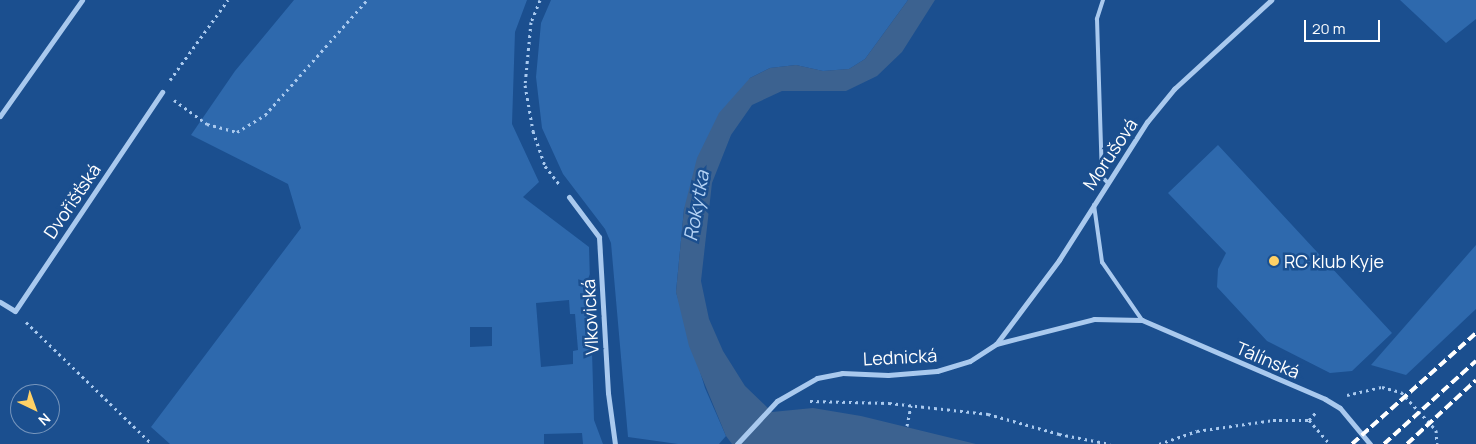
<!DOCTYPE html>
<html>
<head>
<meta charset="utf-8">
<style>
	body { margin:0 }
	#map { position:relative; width:1476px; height:444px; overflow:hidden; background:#1b4f8f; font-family:Manrope,sans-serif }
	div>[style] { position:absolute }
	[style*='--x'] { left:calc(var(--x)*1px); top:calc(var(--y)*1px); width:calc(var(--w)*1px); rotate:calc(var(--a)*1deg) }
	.green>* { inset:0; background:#2e69ad }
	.water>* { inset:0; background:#3c6290 }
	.path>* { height:3px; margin-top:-1.5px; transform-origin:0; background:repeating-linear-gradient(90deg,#a9c9ee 0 2.5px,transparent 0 6.5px) }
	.lane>* { height:4px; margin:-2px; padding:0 2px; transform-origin:2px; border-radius:2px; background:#a9c9ee }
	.street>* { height:5px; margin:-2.5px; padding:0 2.5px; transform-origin:2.5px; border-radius:2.5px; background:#a9c9ee }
	.rail>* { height:4px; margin-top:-2px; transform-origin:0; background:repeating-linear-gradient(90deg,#fff 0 9px,transparent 0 13px) }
	.dots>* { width:14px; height:14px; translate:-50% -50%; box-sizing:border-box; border:2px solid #1b4f8f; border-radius:50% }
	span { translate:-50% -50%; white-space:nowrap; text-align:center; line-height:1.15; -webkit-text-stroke:5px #1b4f8f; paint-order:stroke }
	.street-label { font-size:18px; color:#fff }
	.poi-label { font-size:18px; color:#fff }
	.left { translate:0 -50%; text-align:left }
	.water-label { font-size:19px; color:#b5d3f5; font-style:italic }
	.north { position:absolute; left:10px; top:384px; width:50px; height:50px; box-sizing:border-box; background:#1b4f8f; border:1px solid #7695bc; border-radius:50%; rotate:138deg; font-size:14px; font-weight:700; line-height:20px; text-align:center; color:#fff }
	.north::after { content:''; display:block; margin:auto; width:18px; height:22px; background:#ffd166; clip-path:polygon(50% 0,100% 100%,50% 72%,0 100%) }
	.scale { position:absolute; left:1304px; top:20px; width:76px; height:22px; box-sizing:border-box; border:2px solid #fff; border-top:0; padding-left:6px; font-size:15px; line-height:18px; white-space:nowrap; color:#fff; -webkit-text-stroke:4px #1b4f8f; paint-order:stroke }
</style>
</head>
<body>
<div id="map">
	<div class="green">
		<div style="clip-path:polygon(evenodd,294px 0,527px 0,515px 32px,512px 124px,539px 182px,523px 197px,589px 247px,594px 420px,603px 444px,583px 444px,582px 433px,544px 434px,544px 444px,170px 444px,151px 427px,301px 228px,288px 184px,191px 135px,235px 71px,294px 0,569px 300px,570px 314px,575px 314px,578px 350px,573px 351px,573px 364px,541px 367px,536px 303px,569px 300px,294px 0,492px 327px,492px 346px,470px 347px,470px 327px,492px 327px)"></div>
		<div style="clip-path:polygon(551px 0,908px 0,865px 59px,849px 69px,823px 71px,796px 65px,770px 68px,750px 78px,684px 209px,676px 292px,705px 388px,726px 436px,719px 444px,678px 444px,628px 437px,611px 243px,605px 229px,563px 174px,542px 128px,536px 77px,541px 23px)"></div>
		<div style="clip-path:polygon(1400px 0,1476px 0,1476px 19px,1446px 43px)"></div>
		<div style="clip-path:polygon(1218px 145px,1392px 333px,1352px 371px,1330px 373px,1267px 341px,1217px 287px,1218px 269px,1226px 253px,1168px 193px)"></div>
		<div style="clip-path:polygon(1476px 245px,1476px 309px,1406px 375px,1371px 365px)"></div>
	</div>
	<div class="water">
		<div style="clip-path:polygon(908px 0,935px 0,902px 52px,877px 76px,846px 91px,782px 91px,752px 105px,731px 135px,712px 183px,701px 281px,709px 319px,723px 351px,745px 386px,772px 412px,813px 408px,861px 416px,976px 444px,732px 444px,726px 436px,689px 346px,676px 292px,684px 209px,697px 158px,719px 113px,750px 78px,770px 68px,796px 65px,823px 71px,849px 69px,865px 59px)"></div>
	</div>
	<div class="path">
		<div style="--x:540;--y:0;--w:24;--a:112"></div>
		<div style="--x:531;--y:22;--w:63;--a:95.4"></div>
		<div style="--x:525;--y:85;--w:47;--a:80.1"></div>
		<div style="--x:533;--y:131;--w:37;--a:71"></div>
		<div style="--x:545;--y:166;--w:24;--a:52"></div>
		<div style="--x:170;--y:80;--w:99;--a:-54.1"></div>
		<div style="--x:174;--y:100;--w:41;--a:36"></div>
		<div style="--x:207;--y:124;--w:31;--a:15"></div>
		<div style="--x:237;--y:132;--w:33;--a:-31"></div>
		<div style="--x:265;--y:115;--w:154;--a:-48.4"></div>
		<div style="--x:26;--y:322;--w:175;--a:44.1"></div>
		<div style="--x:1347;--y:395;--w:36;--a:-13"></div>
		<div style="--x:1382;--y:387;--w:20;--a:15"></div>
		<div style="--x:1401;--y:392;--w:52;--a:47.4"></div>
		<div style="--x:1436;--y:430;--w:14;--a:86"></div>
		<div style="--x:810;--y:401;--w:79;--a:1.5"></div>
		<div style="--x:889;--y:403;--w:100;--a:6.3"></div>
		<div style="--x:988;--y:414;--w:74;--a:15.7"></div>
		<div style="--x:1059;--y:434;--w:52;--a:11.1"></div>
		<div style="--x:1309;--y:420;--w:12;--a:-48"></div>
		<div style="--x:907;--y:426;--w:21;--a:-79"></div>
		<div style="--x:1159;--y:444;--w:40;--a:-18.9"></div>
		<div style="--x:1197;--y:431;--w:77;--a:-8.2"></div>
		<div style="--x:1273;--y:420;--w:36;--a:0"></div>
		<div style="--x:1309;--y:420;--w:32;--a:49"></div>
	</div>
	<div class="lane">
		<div style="--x:1103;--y:0;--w:20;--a:108"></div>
		<div style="--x:1097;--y:19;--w:158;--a:88.2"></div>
		<div style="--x:1102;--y:177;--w:7;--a:45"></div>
		<div style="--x:1094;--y:205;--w:58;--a:82"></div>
		<div style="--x:1102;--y:262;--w:70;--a:55.4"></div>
	</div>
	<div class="street">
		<div style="--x:0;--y:116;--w:142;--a:-54.7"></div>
		<div style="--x:569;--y:197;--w:50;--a:53.1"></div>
		<div style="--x:599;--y:237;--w:156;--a:86.7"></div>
		<div style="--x:608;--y:393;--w:51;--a:82.2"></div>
		<div style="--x:0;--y:302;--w:17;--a:31"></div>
		<div style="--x:15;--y:311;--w:264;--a:-56.1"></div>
		<div style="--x:997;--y:343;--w:104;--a:-53.2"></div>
		<div style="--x:1059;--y:260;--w:164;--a:-57.5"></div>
		<div style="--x:1147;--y:122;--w:43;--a:-50.7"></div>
		<div style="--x:1174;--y:89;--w:132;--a:-42.5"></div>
		<div style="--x:737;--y:444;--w:59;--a:-47.1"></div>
		<div style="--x:777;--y:401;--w:46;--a:-29.9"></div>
		<div style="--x:817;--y:378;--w:25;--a:-11"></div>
		<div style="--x:842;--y:373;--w:46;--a:2.5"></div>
		<div style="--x:888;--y:375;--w:49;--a:-4.7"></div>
		<div style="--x:937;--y:371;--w:34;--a:-17"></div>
		<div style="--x:970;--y:361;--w:31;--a:-33"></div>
		<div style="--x:996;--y:344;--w:101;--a:-14.3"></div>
		<div style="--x:1094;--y:319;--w:48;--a:1.2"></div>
		<div style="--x:1142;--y:320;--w:199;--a:23.3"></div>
		<div style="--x:1325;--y:399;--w:17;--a:31"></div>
		<div style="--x:1340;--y:408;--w:47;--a:50.2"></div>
	</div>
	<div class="rail">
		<div style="--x:1352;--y:444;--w:166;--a:-41.8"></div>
		<div style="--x:1384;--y:444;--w:124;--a:-42.1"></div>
		<div style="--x:1407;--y:444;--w:94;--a:-42.8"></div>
	</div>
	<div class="dots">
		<div style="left:1274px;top:261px;background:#ffd166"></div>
	</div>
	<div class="street-label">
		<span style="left:1110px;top:154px;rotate:-56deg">Morušová</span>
		<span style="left:72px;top:201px;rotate:-56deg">Dvořišťská</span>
		<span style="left:590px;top:317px;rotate:-93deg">Vlkovická</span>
		<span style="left:900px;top:357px;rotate:-3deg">Lednická</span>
		<span style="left:1268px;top:360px;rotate:23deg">Tálínská</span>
	</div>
	<div class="poi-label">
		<span class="left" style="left:1284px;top:261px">RC klub Kyje</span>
	</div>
	<div class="water-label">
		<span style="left:697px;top:206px;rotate:-80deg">Rokytka</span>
	</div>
	<div class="north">N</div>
	<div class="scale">20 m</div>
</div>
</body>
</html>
